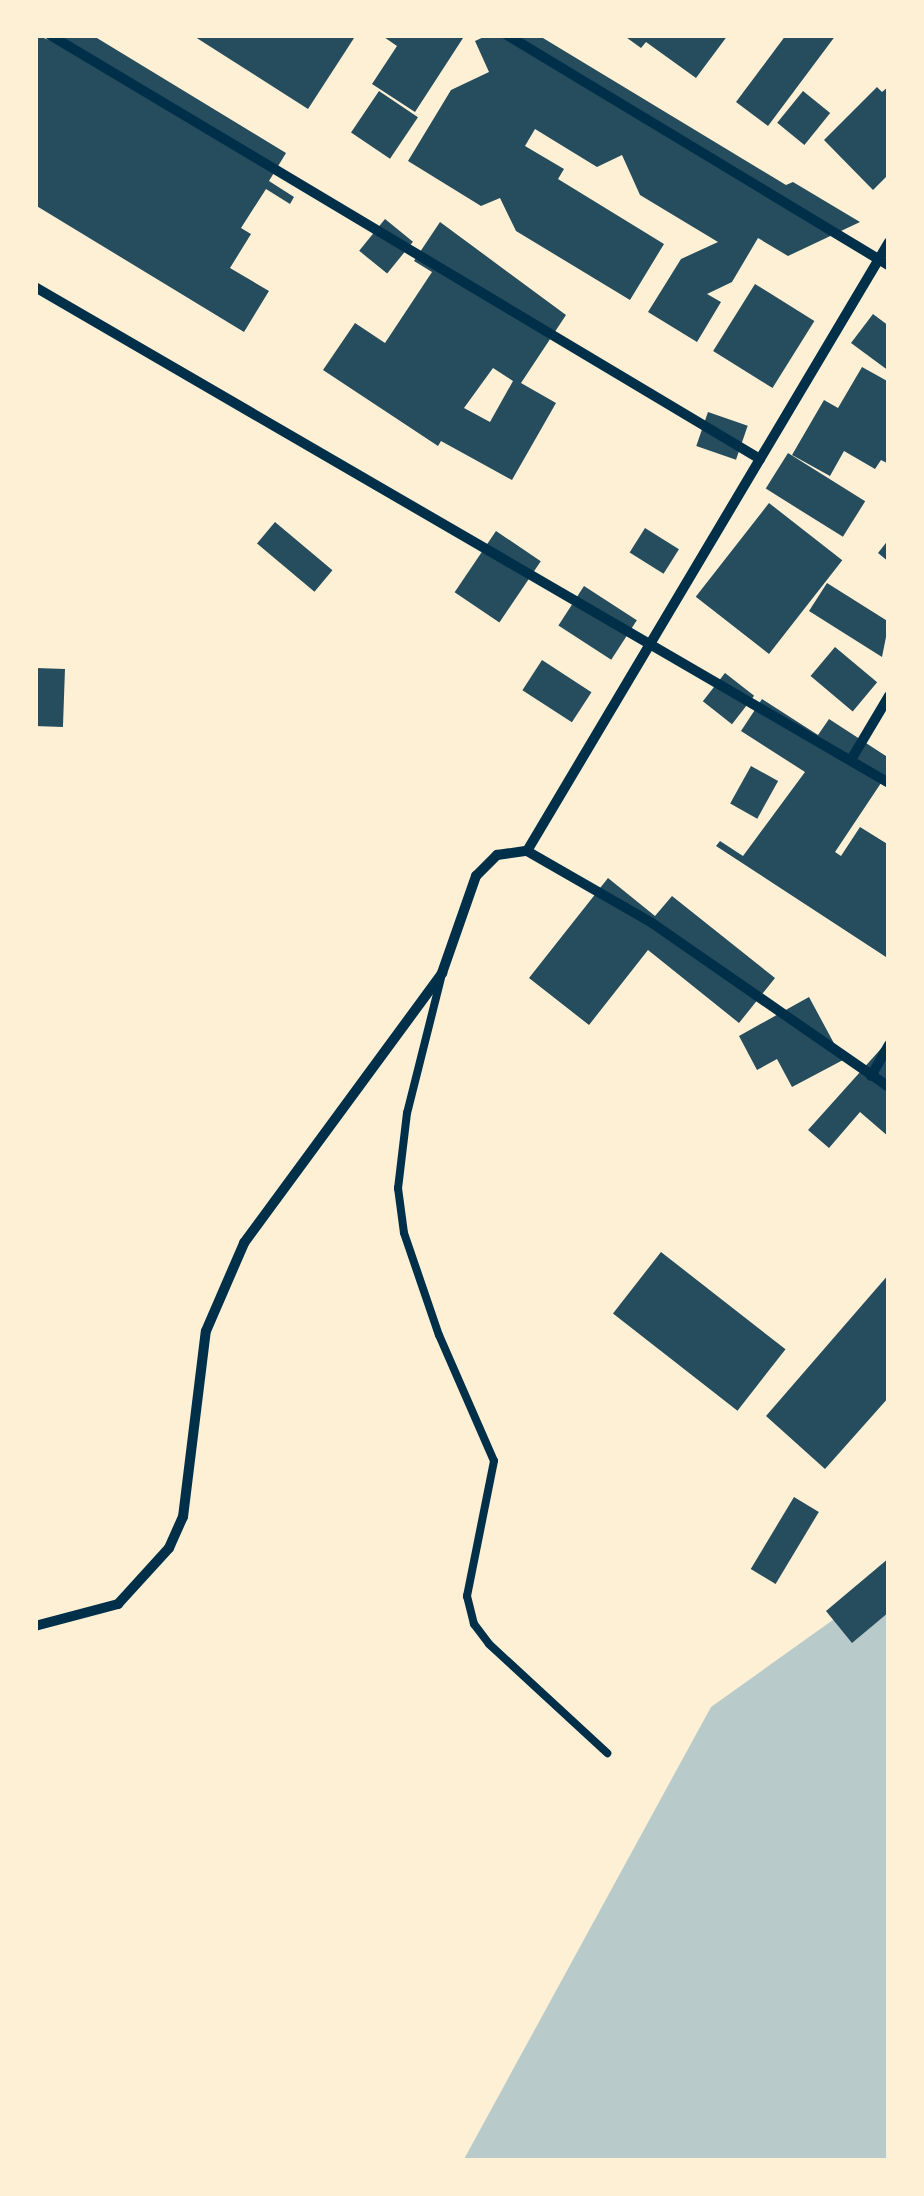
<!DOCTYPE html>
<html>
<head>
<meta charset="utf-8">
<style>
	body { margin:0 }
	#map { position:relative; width:924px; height:2196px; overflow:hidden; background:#fdf0d5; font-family:Helvetica,sans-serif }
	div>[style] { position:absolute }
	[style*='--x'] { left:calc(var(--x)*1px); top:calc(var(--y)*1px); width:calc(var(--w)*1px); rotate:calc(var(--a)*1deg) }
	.green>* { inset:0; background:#b9caca }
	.building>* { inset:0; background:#264d5e; transform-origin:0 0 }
	.service>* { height:8px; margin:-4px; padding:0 4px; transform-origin:4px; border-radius:4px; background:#003049 }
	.minor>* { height:10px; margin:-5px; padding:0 5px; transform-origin:5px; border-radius:5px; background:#003049 }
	span { translate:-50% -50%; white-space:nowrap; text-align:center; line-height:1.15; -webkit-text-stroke:10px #fdf0d5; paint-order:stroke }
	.frame { position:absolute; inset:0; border:38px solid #fdf0d5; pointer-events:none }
</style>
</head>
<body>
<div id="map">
	<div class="green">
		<div style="clip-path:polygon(889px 1580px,889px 2161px,463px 2161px,711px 1707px)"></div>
	</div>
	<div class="building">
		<div style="clip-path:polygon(35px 35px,58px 43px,63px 35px,92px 35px,286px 153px,269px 181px,294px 197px,290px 204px,266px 189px,241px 228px,251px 234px,230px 268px,269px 291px,244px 332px,35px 205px)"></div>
		<div style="clip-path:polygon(192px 35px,356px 35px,308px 109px)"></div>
		<div style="clip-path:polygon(381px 35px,465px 35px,415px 112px,372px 84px,397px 46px)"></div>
		<div style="clip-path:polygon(488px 35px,538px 35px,786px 185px,793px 182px,860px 222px,788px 256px,758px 238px,732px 282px,707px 294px,721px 302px,697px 342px,648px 312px,681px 259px,718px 242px,640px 195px,622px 155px,597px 167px,535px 129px,525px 146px,564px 169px,558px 179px,664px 244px,630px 300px,516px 231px,500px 198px,481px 206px,408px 161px,451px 90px,489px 72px,475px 41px)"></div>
		<div style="clip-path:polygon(623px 35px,728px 35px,696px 78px,646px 42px,641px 48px)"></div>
		<div style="clip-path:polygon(786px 35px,836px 35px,768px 126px,736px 102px)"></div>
		<div style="clip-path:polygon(889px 86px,889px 174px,873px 190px,824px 140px,877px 87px,882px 92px)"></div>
		<div style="left:379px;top:91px;width:47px;height:50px;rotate:34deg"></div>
		<div style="left:803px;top:91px;width:35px;height:41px;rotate:39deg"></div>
		<div style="left:385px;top:219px;width:36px;height:41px;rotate:39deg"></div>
		<div style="clip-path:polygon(evenodd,440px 222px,566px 315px,521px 383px,556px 403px,512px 480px,441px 441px,438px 446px,323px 370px,355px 323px,385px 343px,432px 272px,414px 261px,440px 222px,493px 368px,513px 381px,490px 422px,464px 408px,493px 368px)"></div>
		<div style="left:755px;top:284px;width:70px;height:79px;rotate:32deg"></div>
		<div style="clip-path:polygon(873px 314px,889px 326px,889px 371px,851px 343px)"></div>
		<div style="clip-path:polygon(862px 367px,889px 382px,889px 464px,881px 460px,875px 469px,844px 451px,830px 476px,792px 455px,824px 400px,838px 408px)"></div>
		<div style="left:708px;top:412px;width:42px;height:36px;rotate:19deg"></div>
		<div style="left:788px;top:453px;width:91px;height:42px;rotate:32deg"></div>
		<div style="left:769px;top:503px;width:93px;height:119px;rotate:38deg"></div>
		<div style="left:275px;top:522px;width:75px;height:28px;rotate:40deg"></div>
		<div style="left:645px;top:528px;width:40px;height:29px;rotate:32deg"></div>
		<div style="left:496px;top:531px;width:54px;height:74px;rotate:34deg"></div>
		<div style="clip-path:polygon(889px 539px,889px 562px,878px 553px)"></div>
		<div style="clip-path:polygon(827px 583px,889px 622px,882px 657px,809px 611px)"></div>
		<div style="left:584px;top:586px;width:63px;height:47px;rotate:33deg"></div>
		<div style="left:835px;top:647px;width:55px;height:38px;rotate:40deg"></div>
		<div style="left:542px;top:660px;width:59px;height:36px;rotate:33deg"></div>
		<div style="left:36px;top:668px;width:29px;height:58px;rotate:2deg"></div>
		<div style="left:725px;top:673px;width:37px;height:36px;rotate:38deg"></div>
		<div style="clip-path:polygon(762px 699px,818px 735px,829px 719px,889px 758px,889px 771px,835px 852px,841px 856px,860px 827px,889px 845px,886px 957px,716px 846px,720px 841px,743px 856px,805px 772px,741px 731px)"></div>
		<div style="left:751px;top:766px;width:31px;height:43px;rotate:29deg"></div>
		<div style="clip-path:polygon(608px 878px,655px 916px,672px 896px,775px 978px,739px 1023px,648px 950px,589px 1025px,529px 978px)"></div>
		<div style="clip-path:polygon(809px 997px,843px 1060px,792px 1087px,777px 1059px,757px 1070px,739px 1036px)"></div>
		<div style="clip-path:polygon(887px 1042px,889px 1137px,860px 1112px,829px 1148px,808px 1130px)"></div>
		<div style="left:661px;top:1252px;width:158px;height:78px;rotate:38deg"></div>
		<div style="clip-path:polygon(889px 1274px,889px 1397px,825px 1469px,766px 1416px)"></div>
		<div style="left:794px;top:1497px;width:29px;height:84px;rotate:31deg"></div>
		<div style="clip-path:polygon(889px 1558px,889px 1612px,852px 1643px,826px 1611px)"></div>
	</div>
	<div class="service">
		<div style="--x:441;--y:978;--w:139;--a:104.1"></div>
		<div style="--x:407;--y:1113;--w:76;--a:96.8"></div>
		<div style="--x:398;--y:1188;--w:45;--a:82.4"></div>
		<div style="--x:404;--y:1233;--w:108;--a:71.1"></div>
		<div style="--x:439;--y:1335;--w:137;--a:66.4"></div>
		<div style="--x:494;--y:1461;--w:138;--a:101.3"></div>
		<div style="--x:467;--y:1596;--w:29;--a:76"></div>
		<div style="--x:474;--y:1624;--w:25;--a:53"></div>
		<div style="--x:489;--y:1644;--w:161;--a:42.7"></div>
	</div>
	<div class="minor">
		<div style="--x:50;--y:35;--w:827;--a:30.84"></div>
		<div style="--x:507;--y:35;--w:446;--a:31.1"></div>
		<div style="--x:35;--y:287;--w:988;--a:30.15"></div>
		<div style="--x:852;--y:758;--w:72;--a:-59.2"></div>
		<div style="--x:527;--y:851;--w:708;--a:-59.27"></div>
		<div style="--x:871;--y:1076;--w:36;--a:-60"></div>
		<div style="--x:35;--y:1626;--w:86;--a:-14.8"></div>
		<div style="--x:118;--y:1604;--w:76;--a:-47.7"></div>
		<div style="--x:169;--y:1548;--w:34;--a:-66"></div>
		<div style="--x:183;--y:1517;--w:187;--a:-83"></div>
		<div style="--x:206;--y:1331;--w:96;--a:-66.6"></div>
		<div style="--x:244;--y:1243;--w:335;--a:-53.7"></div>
		<div style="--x:442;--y:973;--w:103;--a:-70.7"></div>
		<div style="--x:476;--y:876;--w:30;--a:-45"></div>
		<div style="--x:497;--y:855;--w:30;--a:-8"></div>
		<div style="--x:527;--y:851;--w:144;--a:29.9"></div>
		<div style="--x:652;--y:923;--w:288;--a:34.7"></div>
	</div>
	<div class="frame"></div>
</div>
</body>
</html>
